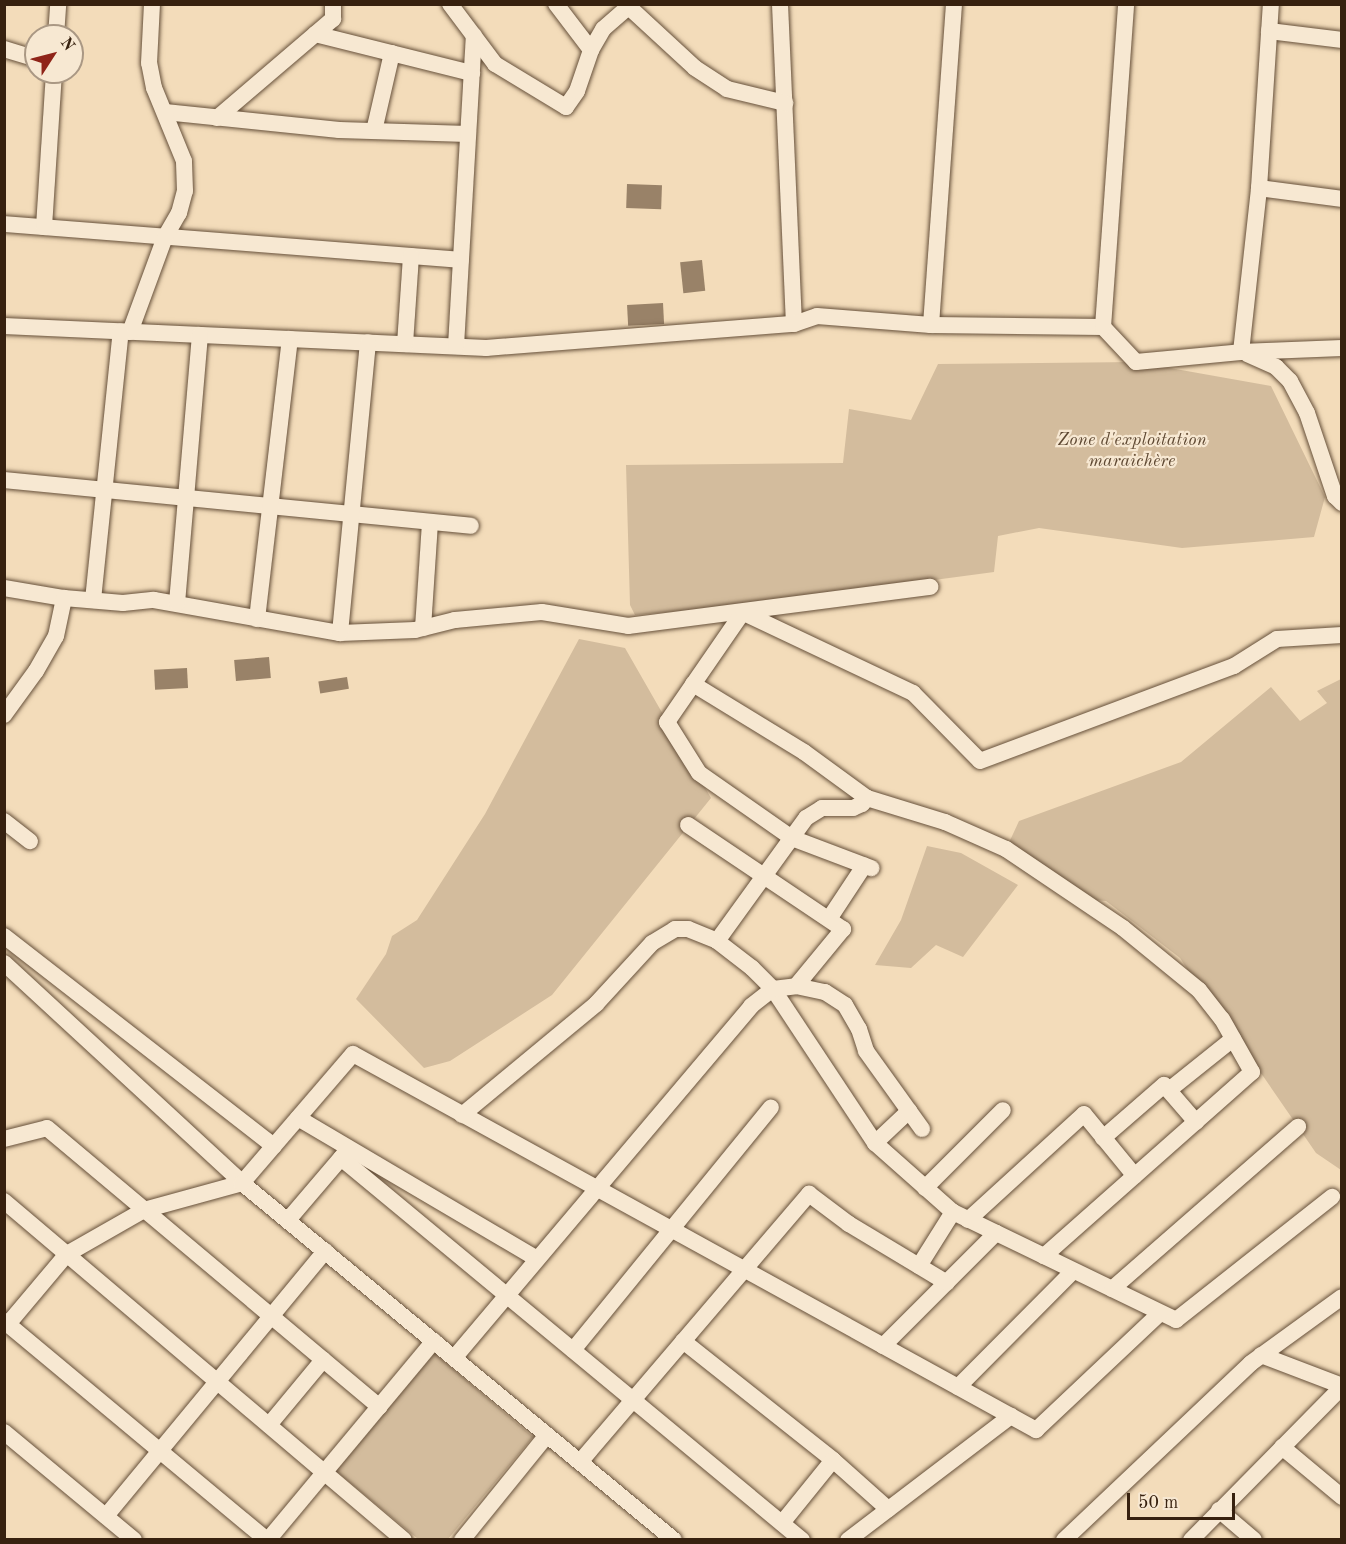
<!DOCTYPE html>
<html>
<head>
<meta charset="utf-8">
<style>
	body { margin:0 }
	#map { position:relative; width:1346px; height:1544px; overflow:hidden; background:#f3dcba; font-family:"Old Standard TT",serif }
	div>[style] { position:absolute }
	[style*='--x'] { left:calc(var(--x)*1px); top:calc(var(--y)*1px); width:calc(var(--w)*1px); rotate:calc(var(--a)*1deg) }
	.green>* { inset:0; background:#d3bc9d }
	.building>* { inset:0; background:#998268; transform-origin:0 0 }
	.roads { filter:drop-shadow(0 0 2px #66503a) drop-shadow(0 0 2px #66503a) }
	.minor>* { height:16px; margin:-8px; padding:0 8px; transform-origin:8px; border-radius:8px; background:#f7e8d2 }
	span { translate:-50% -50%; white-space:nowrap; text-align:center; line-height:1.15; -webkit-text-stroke:4.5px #f7e8d2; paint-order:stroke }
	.park-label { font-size:18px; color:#5e4832; font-style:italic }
	.frame { position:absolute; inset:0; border:6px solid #37210f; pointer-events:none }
	.north { position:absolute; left:24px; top:24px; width:60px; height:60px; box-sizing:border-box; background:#f7e8d2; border:2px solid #aa9884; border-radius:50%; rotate:54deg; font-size:16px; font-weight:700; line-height:24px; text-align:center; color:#37210f }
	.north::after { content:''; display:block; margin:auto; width:21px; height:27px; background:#8f2418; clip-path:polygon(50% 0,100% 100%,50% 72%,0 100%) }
	.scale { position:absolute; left:1127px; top:1493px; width:108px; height:27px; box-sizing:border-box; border:3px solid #37210f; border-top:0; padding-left:8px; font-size:18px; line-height:21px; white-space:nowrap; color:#37210f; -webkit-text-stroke:4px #f7e8d2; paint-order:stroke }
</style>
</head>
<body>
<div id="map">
	<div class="green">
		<div style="clip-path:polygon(1136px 362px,1271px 386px,1325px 497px,1314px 537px,1182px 548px,1039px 528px,998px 536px,994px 572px,748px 605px,635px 615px,630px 605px,626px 465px,843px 463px,849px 409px,911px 420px,938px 364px)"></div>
		<div style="clip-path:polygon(579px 639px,625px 648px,711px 798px,552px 995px,450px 1061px,424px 1068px,356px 999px,386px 954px,392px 936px,417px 920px,485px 814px)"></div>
		<div style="clip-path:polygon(1341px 679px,1341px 1170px,1316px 1153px,1263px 1076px,1233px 1039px,1180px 958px,1106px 901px,1082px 899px,1006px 849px,1019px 821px,1181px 762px,1271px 687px,1300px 721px,1327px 703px,1317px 691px)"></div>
		<div style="clip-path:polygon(927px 846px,961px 853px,1018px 885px,963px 957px,936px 945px,911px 968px,875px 965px,901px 920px)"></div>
		<div style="clip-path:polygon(434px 1353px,533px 1437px,448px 1539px,418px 1539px,336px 1471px)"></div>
	</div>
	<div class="building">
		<div style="left:627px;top:184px;width:35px;height:24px;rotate:2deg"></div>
		<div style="left:702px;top:260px;width:31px;height:22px;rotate:84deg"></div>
		<div style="left:663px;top:303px;width:21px;height:36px;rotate:87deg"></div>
		<div style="left:269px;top:657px;width:21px;height:35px;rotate:85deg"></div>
		<div style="left:187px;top:668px;width:20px;height:33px;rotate:87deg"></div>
		<div style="left:347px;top:677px;width:12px;height:29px;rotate:81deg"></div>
	</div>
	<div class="roads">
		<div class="minor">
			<div style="--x:450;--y:4;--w:75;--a:53.1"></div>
			<div style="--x:495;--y:64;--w:83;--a:31.2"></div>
			<div style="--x:566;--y:107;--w:19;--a:-55"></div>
			<div style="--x:577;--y:91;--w:43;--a:-71.1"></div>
			<div style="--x:591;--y:50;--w:24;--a:-60"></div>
			<div style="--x:603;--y:29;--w:38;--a:-41"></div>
			<div style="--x:556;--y:4;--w:58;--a:52.7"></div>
			<div style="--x:780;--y:4;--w:320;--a:87.5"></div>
			<div style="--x:630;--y:8;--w:88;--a:42.7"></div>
			<div style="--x:695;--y:68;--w:38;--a:33"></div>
			<div style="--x:727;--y:89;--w:60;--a:13.6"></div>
			<div style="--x:1269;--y:31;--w:74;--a:7"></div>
			<div style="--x:315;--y:34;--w:162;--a:14"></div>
			<div style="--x:56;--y:36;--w:32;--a:-86"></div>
			<div style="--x:4;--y:49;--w:34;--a:17"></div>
			<div style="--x:165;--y:112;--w:175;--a:5.9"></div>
			<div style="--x:339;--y:130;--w:129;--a:1.8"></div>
			<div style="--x:217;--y:118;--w:153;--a:-40.5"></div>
			<div style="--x:333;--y:19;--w:15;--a:-90"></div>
			<div style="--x:374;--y:131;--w:80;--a:-77"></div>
			<div style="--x:1259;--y:188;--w:84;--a:7.5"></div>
			<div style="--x:4;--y:224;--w:458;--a:4.5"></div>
			<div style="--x:44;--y:227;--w:155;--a:-86.3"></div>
			<div style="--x:931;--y:325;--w:322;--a:-85.9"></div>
			<div style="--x:4;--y:326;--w:483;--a:2.6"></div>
			<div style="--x:486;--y:348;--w:309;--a:-4.5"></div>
			<div style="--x:794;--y:324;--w:24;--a:-19"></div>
			<div style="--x:817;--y:316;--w:114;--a:4.5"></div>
			<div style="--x:931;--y:325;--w:172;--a:0.7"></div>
			<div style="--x:1103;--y:327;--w:48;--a:46.7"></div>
			<div style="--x:1136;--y:362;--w:105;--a:-5.4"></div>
			<div style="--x:1241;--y:352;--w:101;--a:-2.3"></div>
			<div style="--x:1103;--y:327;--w:324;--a:-85.9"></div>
			<div style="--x:130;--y:332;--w:101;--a:-69.8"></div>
			<div style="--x:165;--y:237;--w:28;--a:-60"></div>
			<div style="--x:179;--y:213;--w:23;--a:-75"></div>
			<div style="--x:185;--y:191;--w:30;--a:-92"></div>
			<div style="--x:184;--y:161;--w:79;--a:-112.3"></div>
			<div style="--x:154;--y:88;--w:25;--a:-101"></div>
			<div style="--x:149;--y:63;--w:59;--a:-87.1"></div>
			<div style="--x:405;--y:344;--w:88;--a:-86.1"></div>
			<div style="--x:456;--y:346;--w:311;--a:-86.7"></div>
			<div style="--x:1241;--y:352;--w:165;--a:-83.7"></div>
			<div style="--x:1259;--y:188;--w:184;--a:-86.3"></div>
			<div style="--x:1247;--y:354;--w:32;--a:24"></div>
			<div style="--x:1276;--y:367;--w:20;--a:45"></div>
			<div style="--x:1290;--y:381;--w:36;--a:62"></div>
			<div style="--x:1307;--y:413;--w:88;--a:71.4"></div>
			<div style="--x:1335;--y:496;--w:10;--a:45"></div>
			<div style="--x:4;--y:480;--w:469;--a:5.6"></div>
			<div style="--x:4;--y:588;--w:61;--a:9.5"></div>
			<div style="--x:64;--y:598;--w:59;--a:4.8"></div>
			<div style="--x:123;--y:603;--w:31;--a:-6"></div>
			<div style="--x:154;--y:600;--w:189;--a:10.1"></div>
			<div style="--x:340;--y:633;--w:75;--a:-2.3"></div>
			<div style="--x:415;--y:630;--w:41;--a:-14"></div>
			<div style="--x:455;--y:620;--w:87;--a:-5.3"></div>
			<div style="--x:542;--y:612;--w:87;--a:9.2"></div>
			<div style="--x:628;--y:626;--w:305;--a:-7.4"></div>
			<div style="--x:93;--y:600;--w:270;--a:-84.1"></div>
			<div style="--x:177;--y:603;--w:269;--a:-85.1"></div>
			<div style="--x:743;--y:612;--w:134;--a:124.6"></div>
			<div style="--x:667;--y:722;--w:60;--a:57.9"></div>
			<div style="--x:699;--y:773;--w:113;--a:35"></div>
			<div style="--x:792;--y:838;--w:85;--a:20.8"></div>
			<div style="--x:744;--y:613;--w:187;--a:25.3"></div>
			<div style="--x:913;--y:693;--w:95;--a:45.4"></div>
			<div style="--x:980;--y:761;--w:271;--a:-20.5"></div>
			<div style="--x:1234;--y:666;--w:51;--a:-32.1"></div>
			<div style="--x:1277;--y:639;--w:65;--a:-3.5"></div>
			<div style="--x:257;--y:619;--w:282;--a:-83.3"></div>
			<div style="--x:423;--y:628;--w:106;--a:-86.2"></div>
			<div style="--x:340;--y:633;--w:292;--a:-84.5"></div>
			<div style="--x:693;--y:684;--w:130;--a:31.5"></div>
			<div style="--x:804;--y:752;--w:78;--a:36.1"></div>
			<div style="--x:867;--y:798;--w:82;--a:17.1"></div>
			<div style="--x:945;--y:822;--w:67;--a:23.9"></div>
			<div style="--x:1006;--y:849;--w:141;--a:34"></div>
			<div style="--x:1123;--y:928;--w:98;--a:39.2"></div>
			<div style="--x:1199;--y:990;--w:37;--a:52"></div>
			<div style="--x:1222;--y:1019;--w:61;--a:60.5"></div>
			<div style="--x:1252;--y:1072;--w:278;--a:138.5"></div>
			<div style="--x:4;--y:715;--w:54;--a:-54"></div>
			<div style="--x:36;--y:671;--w:40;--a:-60.3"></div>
			<div style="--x:56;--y:636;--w:39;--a:-78"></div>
			<div style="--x:4;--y:821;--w:33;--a:38"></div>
			<div style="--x:688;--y:825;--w:187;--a:33.9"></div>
			<div style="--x:843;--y:929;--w:74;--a:129.5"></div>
			<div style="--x:829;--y:919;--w:64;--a:-56.6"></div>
			<div style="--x:4;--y:936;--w:342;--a:37.9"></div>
			<div style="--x:717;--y:941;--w:152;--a:-54.1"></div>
			<div style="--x:806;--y:818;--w:19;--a:-32"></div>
			<div style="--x:822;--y:808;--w:31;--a:0"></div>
			<div style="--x:853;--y:808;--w:10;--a:-24"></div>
			<div style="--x:862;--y:804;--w:8;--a:-50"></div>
			<div style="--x:4;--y:963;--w:324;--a:42.7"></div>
			<div style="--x:242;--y:1183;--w:560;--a:39.57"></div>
			<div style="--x:1169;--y:1090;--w:82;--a:-38.6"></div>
			<div style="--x:462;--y:1115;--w:174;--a:-39.6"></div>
			<div style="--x:596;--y:1004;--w:83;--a:-47.4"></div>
			<div style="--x:652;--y:943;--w:27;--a:-31"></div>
			<div style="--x:675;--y:929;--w:13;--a:0"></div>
			<div style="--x:688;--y:929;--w:31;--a:22"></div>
			<div style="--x:717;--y:941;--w:44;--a:37.6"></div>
			<div style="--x:752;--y:968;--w:30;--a:45"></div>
			<div style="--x:773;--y:989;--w:185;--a:56.5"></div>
			<div style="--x:875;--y:1143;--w:104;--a:41.5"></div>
			<div style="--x:953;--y:1212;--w:248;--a:25.8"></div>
			<div style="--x:1176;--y:1320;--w:199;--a:-38.3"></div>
			<div style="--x:298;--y:1118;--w:277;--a:30.5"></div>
			<div style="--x:1103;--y:1138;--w:81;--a:-41"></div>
			<div style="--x:1164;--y:1085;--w:49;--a:49.1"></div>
			<div style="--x:4;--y:1139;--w:44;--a:-14.3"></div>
			<div style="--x:47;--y:1128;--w:434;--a:40"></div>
			<div style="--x:875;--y:1143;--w:47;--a:-43.3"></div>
			<div style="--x:341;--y:1158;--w:599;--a:39.65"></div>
			<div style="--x:925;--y:1188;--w:110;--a:-45"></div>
			<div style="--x:4;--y:1201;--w:524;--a:40.28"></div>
			<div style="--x:288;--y:1220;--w:91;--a:-49.5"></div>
			<div style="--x:968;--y:1220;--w:157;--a:-42.4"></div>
			<div style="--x:1084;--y:1114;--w:80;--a:50.6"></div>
			<div style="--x:919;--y:1266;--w:64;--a:-57.8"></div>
			<div style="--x:1112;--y:1289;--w:247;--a:-41.1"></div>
			<div style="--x:4;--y:1321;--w:342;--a:39.8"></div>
			<div style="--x:8;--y:1324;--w:92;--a:-49.9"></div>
			<div style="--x:67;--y:1254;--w:89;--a:-29.7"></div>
			<div style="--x:144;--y:1210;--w:102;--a:-15.4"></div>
			<div style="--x:242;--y:1183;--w:170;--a:-49.3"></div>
			<div style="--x:353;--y:1054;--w:780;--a:28.83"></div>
			<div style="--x:1036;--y:1430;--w:170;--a:-43.3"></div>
			<div style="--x:683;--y:1341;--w:191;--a:38.4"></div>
			<div style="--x:833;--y:1460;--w:74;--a:41.7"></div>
			<div style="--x:883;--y:1346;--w:160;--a:-45"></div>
			<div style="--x:573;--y:1350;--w:313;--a:-50.8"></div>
			<div style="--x:1261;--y:1355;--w:87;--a:20.9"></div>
			<div style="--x:454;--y:1358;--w:461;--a:-49.8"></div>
			<div style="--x:751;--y:1006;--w:28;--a:-38"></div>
			<div style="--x:773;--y:989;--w:23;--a:-7"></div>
			<div style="--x:796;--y:986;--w:30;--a:12"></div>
			<div style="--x:825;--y:992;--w:24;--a:33"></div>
			<div style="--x:845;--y:1005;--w:28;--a:60"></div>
			<div style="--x:859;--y:1029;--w:23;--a:72"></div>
			<div style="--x:866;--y:1051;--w:96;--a:54.3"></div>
			<div style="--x:958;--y:1387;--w:163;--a:-45.2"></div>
			<div style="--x:269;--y:1425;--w:85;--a:-50.3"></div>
			<div style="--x:4;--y:1432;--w:169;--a:39.7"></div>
			<div style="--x:1282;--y:1447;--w:78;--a:39.8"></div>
			<div style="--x:580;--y:1462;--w:353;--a:-49.5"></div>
			<div style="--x:809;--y:1194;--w:50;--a:36.9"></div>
			<div style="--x:849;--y:1224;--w:114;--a:31"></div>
			<div style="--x:1219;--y:1510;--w:46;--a:40.6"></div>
			<div style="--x:106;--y:1516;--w:344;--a:-50.4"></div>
			<div style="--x:782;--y:1523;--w:81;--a:-51"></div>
			<div style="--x:268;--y:1540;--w:259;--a:-50.2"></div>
			<div style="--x:462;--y:1540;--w:135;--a:-51"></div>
			<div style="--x:848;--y:1540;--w:205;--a:-37.3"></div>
			<div style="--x:1064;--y:1540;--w:257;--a:-43.4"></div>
			<div style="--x:1251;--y:1363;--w:112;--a:-36"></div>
			<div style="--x:1191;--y:1540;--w:215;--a:-45.4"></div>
		</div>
	</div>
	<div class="park-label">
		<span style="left:1132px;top:451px">Zone d'exploitation<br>maraichère</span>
	</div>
	<div class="frame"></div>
	<div class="north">N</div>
	<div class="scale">50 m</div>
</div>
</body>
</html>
